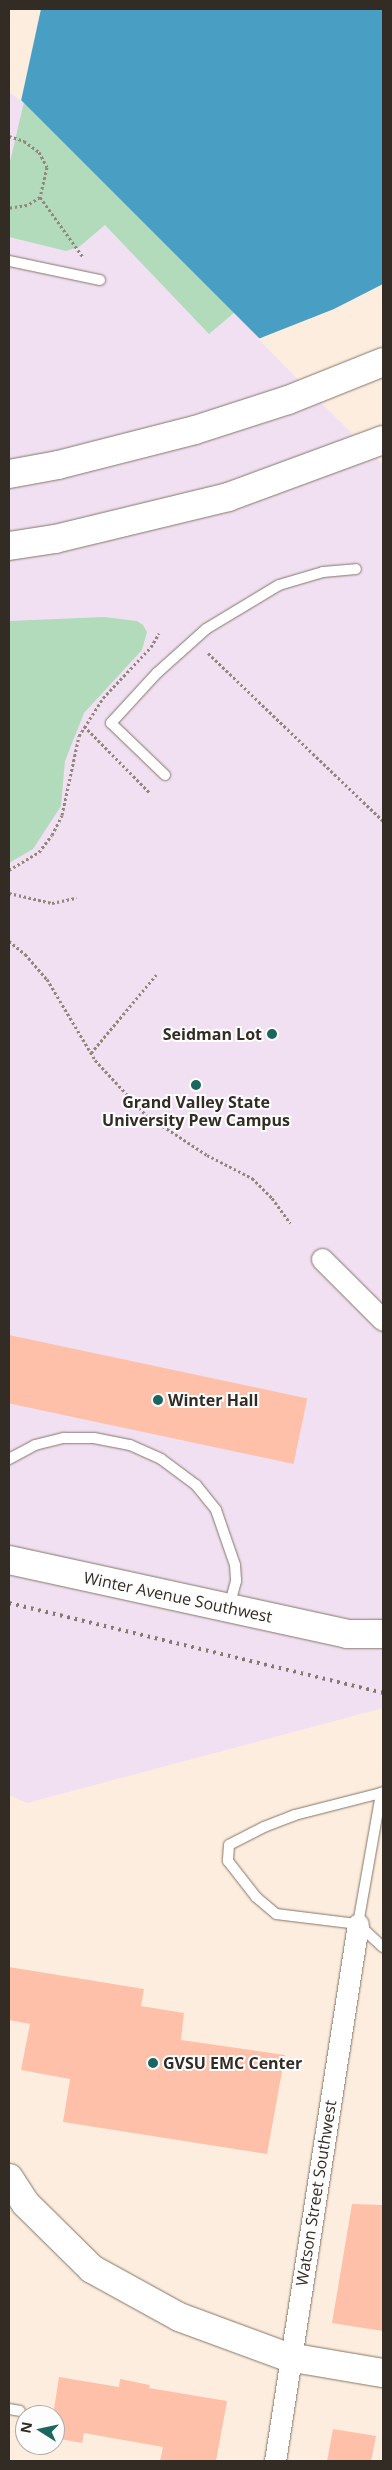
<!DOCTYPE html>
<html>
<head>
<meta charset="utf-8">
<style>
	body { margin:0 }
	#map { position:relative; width:392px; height:2470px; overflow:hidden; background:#fceddf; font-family:"Open Sans",sans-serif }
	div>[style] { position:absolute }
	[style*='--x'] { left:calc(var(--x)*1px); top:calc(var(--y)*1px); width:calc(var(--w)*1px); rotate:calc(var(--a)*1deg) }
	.education>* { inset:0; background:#f0e0f2 }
	.green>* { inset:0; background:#b2dbbb }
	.water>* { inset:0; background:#499ec3 }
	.pier>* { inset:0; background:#fceddf }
	.building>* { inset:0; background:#ffc0aa; transform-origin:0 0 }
	.path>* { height:3px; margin-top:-1.5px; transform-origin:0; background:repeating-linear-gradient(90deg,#92877d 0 2.5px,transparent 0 5px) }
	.roads { filter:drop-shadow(0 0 1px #867566) drop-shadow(0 0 1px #867566) }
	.lane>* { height:10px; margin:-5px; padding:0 5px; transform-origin:5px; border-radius:5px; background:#fff }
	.street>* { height:21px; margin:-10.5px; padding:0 10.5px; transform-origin:10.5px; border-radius:10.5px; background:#fff }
	.secondary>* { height:28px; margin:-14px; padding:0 14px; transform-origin:14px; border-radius:14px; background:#fff }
	.highway>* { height:28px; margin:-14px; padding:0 14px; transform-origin:14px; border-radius:14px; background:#fff }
	.rail>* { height:4px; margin-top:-2px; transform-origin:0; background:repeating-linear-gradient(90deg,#857a70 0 2.5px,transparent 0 7.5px) }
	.dots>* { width:14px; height:14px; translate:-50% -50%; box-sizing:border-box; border:2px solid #fdfdfd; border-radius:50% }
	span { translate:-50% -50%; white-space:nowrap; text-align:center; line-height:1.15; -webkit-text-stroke:4px #fdfdfd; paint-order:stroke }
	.poi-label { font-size:16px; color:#332c25; font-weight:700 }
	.right { translate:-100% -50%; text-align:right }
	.left { translate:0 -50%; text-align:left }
	.street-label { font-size:16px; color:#332c25 }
	.frame { position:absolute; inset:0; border:10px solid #332c25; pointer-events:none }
	.north { position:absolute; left:15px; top:2405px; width:50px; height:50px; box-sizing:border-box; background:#fdfdfd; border:1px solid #aca9a7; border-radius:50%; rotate:280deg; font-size:14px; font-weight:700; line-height:20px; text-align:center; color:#332c25 }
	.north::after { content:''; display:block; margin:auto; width:18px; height:22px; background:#1b665e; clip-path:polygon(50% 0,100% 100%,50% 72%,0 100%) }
</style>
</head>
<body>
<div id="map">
	<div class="education">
		<div style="clip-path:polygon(9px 88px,383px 462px,383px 1708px,27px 1803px,9px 1795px)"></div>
	</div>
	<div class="green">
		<div style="clip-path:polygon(24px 102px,235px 312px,209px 334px,105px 225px,79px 247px,66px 251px,9px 237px,9px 166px)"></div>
		<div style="clip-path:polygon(104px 617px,137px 621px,143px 625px,147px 632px,142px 650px,84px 713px,65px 761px,61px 806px,33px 849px,9px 863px,9px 621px)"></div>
	</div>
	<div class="water">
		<div style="clip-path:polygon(9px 9px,383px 9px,383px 462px,9px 88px)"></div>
	</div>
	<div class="pier">
		<div style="clip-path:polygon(9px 9px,41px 9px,21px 101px,9px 92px)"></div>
		<div style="clip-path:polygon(383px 284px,383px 465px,258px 339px,334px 309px)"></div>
	</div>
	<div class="building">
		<div style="left:9px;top:1335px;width:305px;height:67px;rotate:12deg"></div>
		<div style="clip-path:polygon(9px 1967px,144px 1989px,141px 2006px,184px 2013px,181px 2040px,285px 2055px,267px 2154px,63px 2122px,70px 2079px,21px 2070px,30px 2024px,9px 2020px)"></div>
		<div style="clip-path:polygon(352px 2204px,383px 2205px,383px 2331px,332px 2323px)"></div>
		<div style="clip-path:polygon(59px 2377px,119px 2387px,120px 2379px,150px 2385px,149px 2388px,227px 2401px,216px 2461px,160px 2461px,163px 2447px,84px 2433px,82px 2443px,55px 2438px,53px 2415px)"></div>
		<div style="clip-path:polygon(333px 2429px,376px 2436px,371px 2461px,327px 2461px)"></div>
	</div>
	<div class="path">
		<div style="--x:9;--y:136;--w:16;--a:18"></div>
		<div style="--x:24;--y:141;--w:19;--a:36"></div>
		<div style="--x:39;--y:152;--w:17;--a:62"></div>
		<div style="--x:47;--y:167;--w:31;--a:103"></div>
		<div style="--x:40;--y:197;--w:15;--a:148"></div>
		<div style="--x:27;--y:205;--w:18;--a:171"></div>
		<div style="--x:40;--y:197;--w:74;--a:54.4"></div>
		<div style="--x:208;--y:653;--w:243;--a:43.8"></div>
		<div style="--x:84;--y:726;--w:93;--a:45.4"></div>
		<div style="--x:9;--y:870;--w:35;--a:-31"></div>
		<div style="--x:39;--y:852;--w:21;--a:-53"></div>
		<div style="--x:52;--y:835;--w:22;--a:-63"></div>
		<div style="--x:62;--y:815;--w:81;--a:-77.9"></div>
		<div style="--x:79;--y:736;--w:45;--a:-57.7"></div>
		<div style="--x:103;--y:698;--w:70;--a:-46.7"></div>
		<div style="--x:151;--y:647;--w:16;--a:-60"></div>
		<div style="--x:9;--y:893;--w:44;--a:13.1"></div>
		<div style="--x:52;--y:903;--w:25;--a:-12"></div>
		<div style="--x:9;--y:941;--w:21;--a:39"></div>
		<div style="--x:25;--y:954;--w:33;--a:49"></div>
		<div style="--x:47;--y:979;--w:94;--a:59.3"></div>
		<div style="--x:95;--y:1060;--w:75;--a:47.2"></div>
		<div style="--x:146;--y:1115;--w:73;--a:33.3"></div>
		<div style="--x:207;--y:1155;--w:51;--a:27.1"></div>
		<div style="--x:252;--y:1178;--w:28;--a:45"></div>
		<div style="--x:272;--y:1198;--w:31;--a:54"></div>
		<div style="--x:91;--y:1053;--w:102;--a:-50.2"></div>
	</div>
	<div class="roads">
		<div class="lane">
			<div style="--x:9;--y:261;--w:93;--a:11.8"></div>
			<div style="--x:165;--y:775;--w:75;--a:-136.1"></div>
			<div style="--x:111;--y:723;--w:68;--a:-47.4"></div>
			<div style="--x:157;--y:673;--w:66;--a:-41.9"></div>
			<div style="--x:206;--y:629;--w:85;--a:-31.1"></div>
			<div style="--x:279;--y:585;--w:46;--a:-16.5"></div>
			<div style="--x:323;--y:572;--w:33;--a:-5"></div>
			<div style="--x:9;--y:1459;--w:30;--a:-28"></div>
			<div style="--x:35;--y:1445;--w:30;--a:-14"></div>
			<div style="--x:64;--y:1438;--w:30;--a:0"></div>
			<div style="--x:94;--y:1438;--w:37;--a:11"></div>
			<div style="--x:130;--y:1445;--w:34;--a:24"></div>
			<div style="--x:161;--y:1459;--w:44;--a:36.6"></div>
			<div style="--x:196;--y:1485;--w:32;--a:51"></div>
			<div style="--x:216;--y:1510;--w:58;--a:70.9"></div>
			<div style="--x:235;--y:1565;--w:16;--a:86"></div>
			<div style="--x:236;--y:1581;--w:27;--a:105"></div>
			<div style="--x:381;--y:1793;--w:89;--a:165.7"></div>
			<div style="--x:295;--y:1815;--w:33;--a:159"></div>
			<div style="--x:264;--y:1827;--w:39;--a:153"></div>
			<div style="--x:229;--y:1845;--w:16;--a:94"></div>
			<div style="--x:228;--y:1861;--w:46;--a:52.1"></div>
			<div style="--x:256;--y:1897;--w:26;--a:40"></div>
			<div style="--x:276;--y:1914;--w:83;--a:7"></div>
			<div style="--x:358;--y:1924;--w:34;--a:43"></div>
			<div style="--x:358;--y:1924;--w:133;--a:-80"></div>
			<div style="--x:381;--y:1793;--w:2;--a:-27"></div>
			<div style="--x:9;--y:2409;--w:11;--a:10"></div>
		</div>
		<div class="street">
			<div style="--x:322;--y:1259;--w:86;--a:45"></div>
			<div style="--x:275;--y:2461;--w:543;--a:-81.21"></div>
		</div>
		<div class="secondary">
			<div style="--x:9;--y:1560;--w:346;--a:12.3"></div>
			<div style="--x:347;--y:1634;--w:36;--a:0"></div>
			<div style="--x:9;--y:2178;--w:30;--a:57"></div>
			<div style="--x:25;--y:2203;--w:94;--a:44.6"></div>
			<div style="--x:92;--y:2269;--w:99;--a:28.9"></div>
			<div style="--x:179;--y:2317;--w:116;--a:20.2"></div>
			<div style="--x:288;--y:2357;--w:96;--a:9.6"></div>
		</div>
		<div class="highway">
			<div style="--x:9;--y:474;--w:50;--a:-10.4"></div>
			<div style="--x:58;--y:465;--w:141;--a:-14.3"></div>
			<div style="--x:195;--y:430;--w:98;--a:-17.9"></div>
			<div style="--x:288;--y:400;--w:102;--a:-21.8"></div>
			<div style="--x:9;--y:546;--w:47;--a:-8.7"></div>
			<div style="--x:55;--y:539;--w:178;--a:-13.6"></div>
			<div style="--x:228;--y:497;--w:165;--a:-20.2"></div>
		</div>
	</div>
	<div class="rail">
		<div style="--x:9;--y:1603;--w:385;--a:13.5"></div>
	</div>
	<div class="dots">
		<div style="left:272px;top:1034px;background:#1b665e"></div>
		<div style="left:196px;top:1085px;background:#1b665e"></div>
		<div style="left:158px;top:1400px;background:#1b665e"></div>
		<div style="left:153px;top:2063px;background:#1b665e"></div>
	</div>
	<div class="poi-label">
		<span class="right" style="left:262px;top:1034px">Seidman Lot</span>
		<span style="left:196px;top:1111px">Grand Valley State<br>University Pew Campus</span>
		<span class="left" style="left:168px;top:1400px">Winter Hall</span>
		<span class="left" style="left:163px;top:2063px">GVSU EMC Center</span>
	</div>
	<div class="street-label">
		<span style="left:178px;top:1597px;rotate:12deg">Winter Avenue Southwest</span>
		<span style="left:316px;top:2193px;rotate:-81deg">Watson Street Southwest</span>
	</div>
	<div class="frame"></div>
	<div class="north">N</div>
</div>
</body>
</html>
